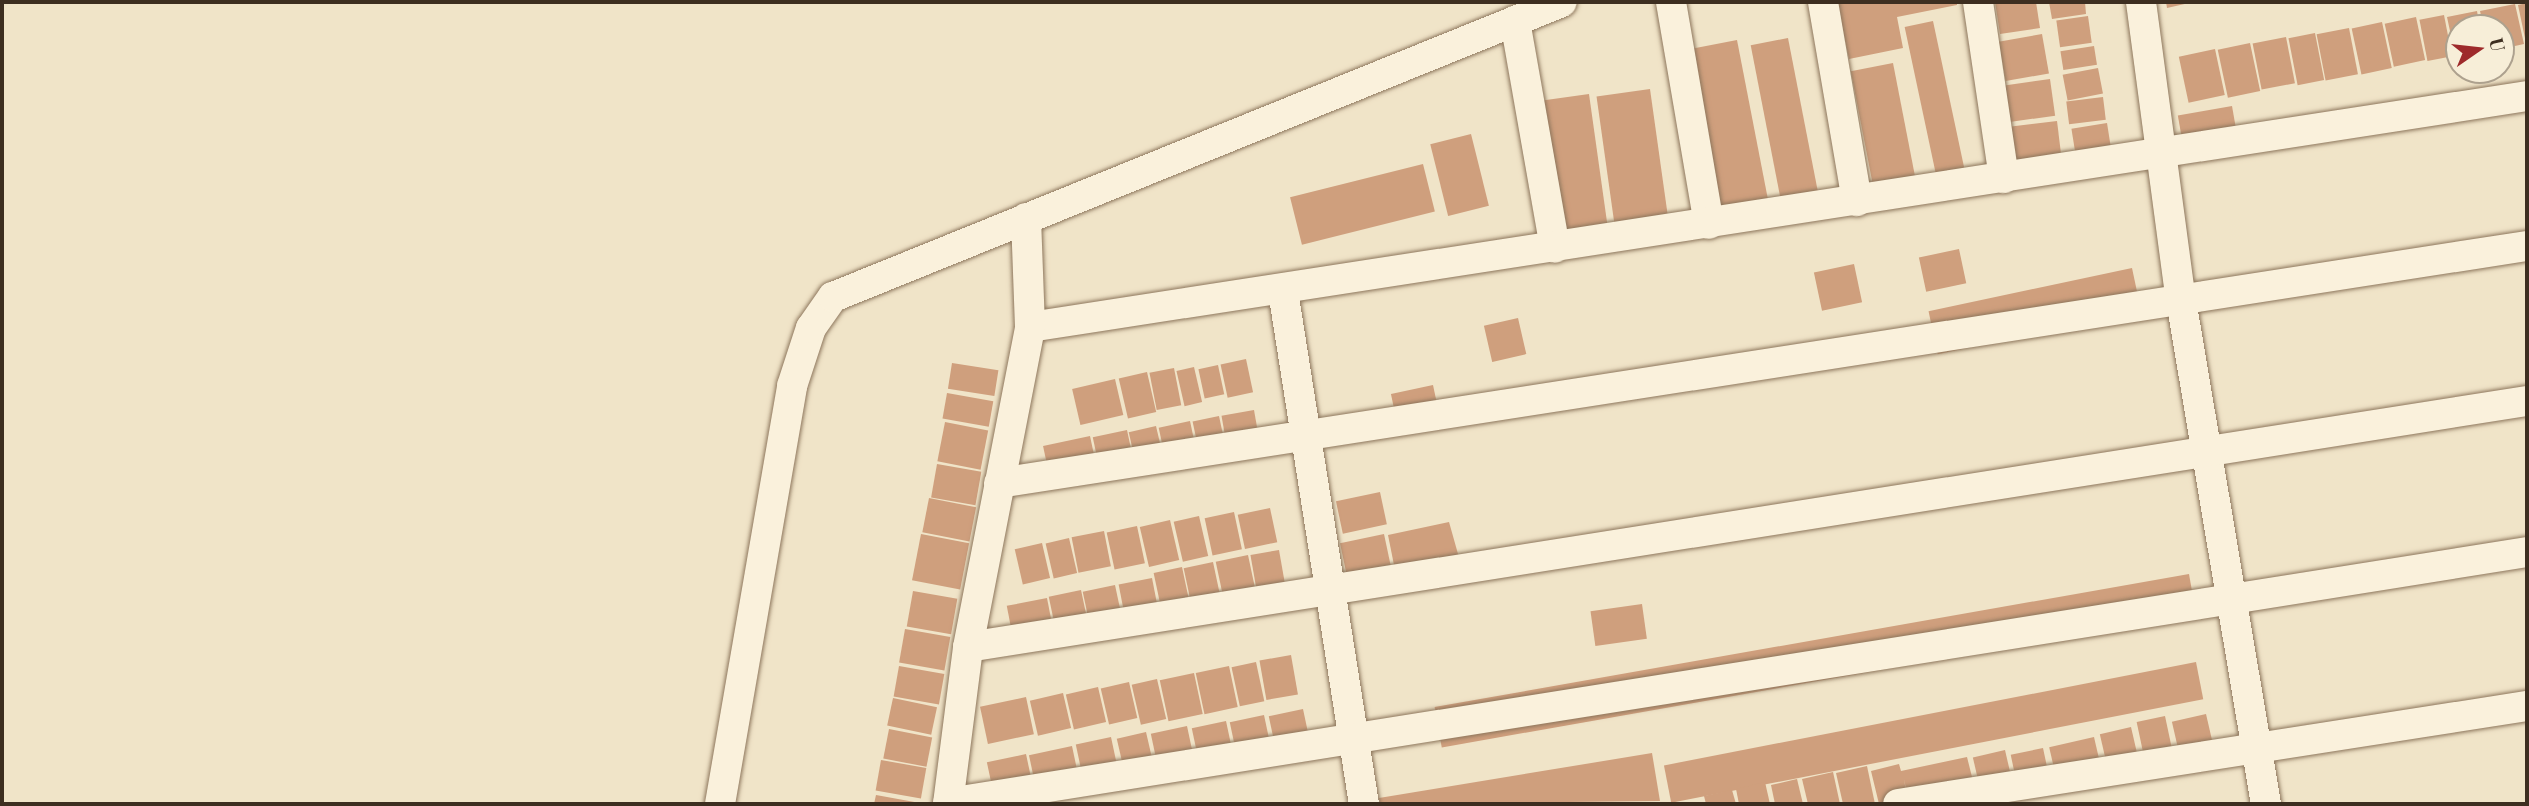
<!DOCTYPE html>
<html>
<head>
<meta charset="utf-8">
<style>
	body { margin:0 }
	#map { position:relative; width:2529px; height:806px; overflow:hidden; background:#f0e4c8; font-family:"Playfair Display",serif }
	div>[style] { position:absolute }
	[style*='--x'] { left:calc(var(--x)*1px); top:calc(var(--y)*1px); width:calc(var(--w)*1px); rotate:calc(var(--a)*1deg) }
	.building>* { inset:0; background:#cf9f7d; transform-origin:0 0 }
	.roads { filter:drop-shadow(0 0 2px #8d765c) drop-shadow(0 0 2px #8d765c) }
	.minor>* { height:30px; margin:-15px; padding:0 15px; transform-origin:15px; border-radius:15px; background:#faf1dc }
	span { translate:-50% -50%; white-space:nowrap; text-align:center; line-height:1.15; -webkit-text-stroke:5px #f7eed8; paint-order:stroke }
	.frame { position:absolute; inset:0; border:4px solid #3d2e20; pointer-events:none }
	.north { position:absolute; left:2445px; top:14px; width:70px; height:70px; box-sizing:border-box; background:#f7eed8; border:2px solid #ada18e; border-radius:50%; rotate:76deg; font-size:19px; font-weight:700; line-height:28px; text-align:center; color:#3d2e20 }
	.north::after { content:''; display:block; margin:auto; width:24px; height:32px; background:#9e2a2b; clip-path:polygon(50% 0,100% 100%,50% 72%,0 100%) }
</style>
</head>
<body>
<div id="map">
	<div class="building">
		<div style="clip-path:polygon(1837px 2px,1957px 2px,1957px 5px,1897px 17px,1903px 48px,1849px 59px)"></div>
		<div style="clip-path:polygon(1995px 2px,2036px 2px,2040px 28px,2000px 34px)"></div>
		<div style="clip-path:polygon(2049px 2px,2085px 2px,2086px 14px,2052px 19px)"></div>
		<div style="clip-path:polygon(2166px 2px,2189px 2px,2189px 3px,2167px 8px)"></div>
		<div style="clip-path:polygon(2527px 3px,2527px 42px,2526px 43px,2518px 5px)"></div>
		<div style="clip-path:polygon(2515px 4px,2524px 44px,2501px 49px,2501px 28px,2484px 28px,2480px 11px)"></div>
		<div style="clip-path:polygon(2477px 11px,2480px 28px,2459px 28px,2456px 59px,2447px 17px)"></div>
		<div style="left:2444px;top:15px;width:42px;height:25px;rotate:79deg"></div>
		<div style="left:2088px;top:16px;width:27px;height:32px;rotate:82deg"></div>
		<div style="left:2416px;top:17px;width:44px;height:32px;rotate:78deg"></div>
		<div style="left:1933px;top:21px;width:154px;height:29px;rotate:78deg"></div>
		<div style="left:2382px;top:22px;width:47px;height:31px;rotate:78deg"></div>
		<div style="left:2349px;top:28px;width:47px;height:33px;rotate:79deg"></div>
		<div style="left:2315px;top:33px;width:48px;height:27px;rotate:79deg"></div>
		<div style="left:2042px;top:34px;width:40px;height:44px;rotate:80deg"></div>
		<div style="left:2286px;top:37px;width:47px;height:34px;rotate:79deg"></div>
		<div style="left:1788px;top:38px;width:159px;height:38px;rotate:79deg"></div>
		<div style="left:1737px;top:40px;width:169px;height:50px;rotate:79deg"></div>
		<div style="left:2250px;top:43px;width:49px;height:33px;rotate:78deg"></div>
		<div style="left:2094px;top:46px;width:19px;height:34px;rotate:81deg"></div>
		<div style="left:2215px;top:49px;width:47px;height:37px;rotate:78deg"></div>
		<div style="left:1893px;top:63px;width:122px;height:43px;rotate:79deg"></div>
		<div style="left:2098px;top:68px;width:26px;height:36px;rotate:79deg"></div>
		<div style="left:2050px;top:79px;width:37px;height:46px;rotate:82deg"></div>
		<div style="left:1650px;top:89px;width:135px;height:54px;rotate:82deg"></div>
		<div style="left:1589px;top:94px;width:143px;height:47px;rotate:82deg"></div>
		<div style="left:2103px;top:97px;width:23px;height:37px;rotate:83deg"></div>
		<div style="left:2232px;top:106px;width:23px;height:55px;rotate:80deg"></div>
		<div style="left:2057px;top:121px;width:38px;height:46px;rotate:83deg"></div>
		<div style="left:2107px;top:123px;width:30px;height:36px;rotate:81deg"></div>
		<div style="left:1471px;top:134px;width:74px;height:42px;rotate:76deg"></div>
		<div style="left:1423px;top:164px;width:49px;height:137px;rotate:76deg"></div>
		<div style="left:1959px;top:249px;width:35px;height:41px;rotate:78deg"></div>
		<div style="left:1854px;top:264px;width:39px;height:41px;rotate:78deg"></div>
		<div style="left:2132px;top:268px;width:44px;height:208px;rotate:78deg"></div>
		<div style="left:1518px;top:318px;width:37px;height:35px;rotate:77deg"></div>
		<div style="left:1246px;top:359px;width:34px;height:26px;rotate:78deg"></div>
		<div style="left:952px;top:363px;width:47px;height:26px;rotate:9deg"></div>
		<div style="left:1218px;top:365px;width:30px;height:20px;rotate:78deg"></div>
		<div style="left:1194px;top:367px;width:36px;height:18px;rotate:77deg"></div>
		<div style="left:1174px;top:368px;width:38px;height:25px;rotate:79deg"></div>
		<div style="left:1147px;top:372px;width:41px;height:29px;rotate:77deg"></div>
		<div style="left:1115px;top:379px;width:37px;height:44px;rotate:77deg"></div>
		<div style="left:1433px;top:385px;width:43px;height:43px;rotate:78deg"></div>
		<div style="left:947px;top:393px;width:47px;height:26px;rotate:10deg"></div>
		<div style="left:1254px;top:410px;width:39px;height:33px;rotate:80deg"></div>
		<div style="left:1219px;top:416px;width:40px;height:27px;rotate:78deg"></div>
		<div style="left:1190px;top:421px;width:40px;height:32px;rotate:78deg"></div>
		<div style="left:945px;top:422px;width:44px;height:40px;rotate:11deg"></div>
		<div style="left:1156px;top:426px;width:41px;height:28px;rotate:77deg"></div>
		<div style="left:1127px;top:430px;width:33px;height:35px;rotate:78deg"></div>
		<div style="left:1090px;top:436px;width:34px;height:48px;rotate:78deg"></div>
		<div style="left:937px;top:464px;width:45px;height:34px;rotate:10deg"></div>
		<div style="left:1380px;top:492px;width:33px;height:45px;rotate:78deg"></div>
		<div style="left:929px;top:498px;width:48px;height:35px;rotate:11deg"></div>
		<div style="left:1270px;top:508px;width:35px;height:33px;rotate:78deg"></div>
		<div style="left:1234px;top:512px;width:38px;height:30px;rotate:78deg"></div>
		<div style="left:1199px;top:516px;width:41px;height:26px;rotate:77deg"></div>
		<div style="left:1170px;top:520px;width:41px;height:31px;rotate:77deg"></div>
		<div style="clip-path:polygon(1449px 522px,1460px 561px,1395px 570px,1388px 535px)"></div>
		<div style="left:1137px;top:526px;width:38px;height:31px;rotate:78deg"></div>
		<div style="left:1104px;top:531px;width:36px;height:33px;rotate:79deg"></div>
		<div style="left:921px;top:534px;width:49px;height:47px;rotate:11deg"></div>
		<div style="left:1384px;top:534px;width:39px;height:45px;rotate:78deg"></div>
		<div style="left:1069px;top:538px;width:36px;height:24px;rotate:77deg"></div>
		<div style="left:1042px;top:543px;width:36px;height:28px;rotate:77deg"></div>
		<div style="left:1279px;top:550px;width:39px;height:29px;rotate:80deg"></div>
		<div style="left:1248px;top:555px;width:38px;height:33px;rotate:78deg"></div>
		<div style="left:1213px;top:562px;width:38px;height:30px;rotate:78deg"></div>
		<div style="left:1182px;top:567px;width:40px;height:29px;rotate:78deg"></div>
		<div style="left:2189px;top:574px;width:41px;height:766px;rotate:80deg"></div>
		<div style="left:1152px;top:578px;width:36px;height:34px;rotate:79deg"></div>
		<div style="left:1115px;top:585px;width:34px;height:33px;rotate:78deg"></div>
		<div style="left:1081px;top:590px;width:35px;height:33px;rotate:78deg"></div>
		<div style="left:913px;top:591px;width:45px;height:36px;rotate:10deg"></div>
		<div style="left:1047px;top:598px;width:32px;height:41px;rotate:79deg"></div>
		<div style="left:1642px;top:604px;width:35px;height:52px;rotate:82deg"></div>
		<div style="left:905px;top:629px;width:46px;height:34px;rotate:10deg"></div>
		<div style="left:1291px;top:655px;width:40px;height:32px;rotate:80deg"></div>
		<div style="left:1256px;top:662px;width:40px;height:25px;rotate:78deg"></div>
		<div style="left:2196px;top:662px;width:38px;height:542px;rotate:79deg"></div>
		<div style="left:899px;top:666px;width:46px;height:31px;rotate:10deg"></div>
		<div style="left:1229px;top:666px;width:42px;height:34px;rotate:78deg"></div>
		<div style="left:1194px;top:673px;width:42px;height:35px;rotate:78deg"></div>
		<div style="left:1157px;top:679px;width:41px;height:26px;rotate:77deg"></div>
		<div style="left:1129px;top:682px;width:37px;height:29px;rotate:77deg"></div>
		<div style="left:1098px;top:687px;width:36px;height:33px;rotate:77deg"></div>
		<div style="left:1063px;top:693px;width:36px;height:34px;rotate:77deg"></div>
		<div style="left:1026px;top:697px;width:38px;height:47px;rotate:78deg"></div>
		<div style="left:893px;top:698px;width:45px;height:28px;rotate:12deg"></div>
		<div style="left:1303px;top:709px;width:38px;height:35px;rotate:78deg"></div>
		<div style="left:2206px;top:714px;width:51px;height:35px;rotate:77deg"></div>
		<div style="left:1264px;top:715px;width:40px;height:35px;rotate:78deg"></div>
		<div style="left:2165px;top:716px;width:47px;height:29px;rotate:78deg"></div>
		<div style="left:1226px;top:721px;width:42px;height:35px;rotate:78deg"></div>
		<div style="left:1187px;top:726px;width:43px;height:37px;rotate:78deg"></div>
		<div style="left:2131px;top:727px;width:46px;height:32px;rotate:77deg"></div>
		<div style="left:889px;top:729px;width:44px;height:30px;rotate:11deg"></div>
		<div style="left:1146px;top:732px;width:41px;height:30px;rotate:77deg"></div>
		<div style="left:1111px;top:737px;width:39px;height:36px;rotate:78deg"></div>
		<div style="left:2094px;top:737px;width:46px;height:46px;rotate:77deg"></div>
		<div style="left:1072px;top:746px;width:39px;height:44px;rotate:78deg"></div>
		<div style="left:2043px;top:748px;width:42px;height:33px;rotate:78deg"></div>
		<div style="left:2005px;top:750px;width:47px;height:33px;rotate:77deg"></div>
		<div style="clip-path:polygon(1652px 753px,1660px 801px,1380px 804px,1379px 798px)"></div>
		<div style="left:1026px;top:754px;width:39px;height:40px;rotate:78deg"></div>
		<div style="clip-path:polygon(1967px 757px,1977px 797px,1909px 804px,1904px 779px,1908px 804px,1879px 804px,1871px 771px,1899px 764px,1901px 771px)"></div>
		<div style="left:881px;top:760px;width:46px;height:31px;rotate:10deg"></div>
		<div style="clip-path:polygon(1867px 766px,1875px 804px,1843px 804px,1836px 773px)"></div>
		<div style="clip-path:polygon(1833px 772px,1840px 804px,1808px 804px,1802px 779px)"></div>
		<div style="clip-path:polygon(1797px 779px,1803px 804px,1775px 804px,1771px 785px)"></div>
		<div style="clip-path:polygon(1765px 782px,1770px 804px,1739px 804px,1736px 789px)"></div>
		<div style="clip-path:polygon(1732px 790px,1736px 804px,1706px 804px,1704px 796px)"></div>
		<div style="clip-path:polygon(876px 795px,920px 803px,920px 804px,874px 804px)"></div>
	</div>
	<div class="roads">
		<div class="minor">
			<div style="--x:1671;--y:2;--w:225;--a:80.3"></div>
			<div style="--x:1823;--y:2;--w:202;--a:80.3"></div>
			<div style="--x:1978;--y:2;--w:178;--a:81.6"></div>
			<div style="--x:2141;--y:2;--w:301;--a:82.4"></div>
			<div style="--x:2181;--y:300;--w:511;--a:80.43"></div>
			<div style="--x:1515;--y:21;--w:230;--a:80"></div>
			<div style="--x:1283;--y:291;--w:519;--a:81.03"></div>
			<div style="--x:1030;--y:327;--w:1515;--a:-8.77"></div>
			<div style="--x:999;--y:483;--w:1546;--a:-8.82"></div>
			<div style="--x:968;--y:647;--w:1578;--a:-8.97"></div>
			<div style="--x:948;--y:803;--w:1599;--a:-9.03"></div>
			<div style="--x:720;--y:804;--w:424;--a:-80.2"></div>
			<div style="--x:792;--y:386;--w:61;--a:-71.9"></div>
			<div style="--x:811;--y:328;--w:38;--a:-55"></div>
			<div style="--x:833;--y:297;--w:786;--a:-22.03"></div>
			<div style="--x:948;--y:804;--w:158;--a:-82.7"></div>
			<div style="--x:968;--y:647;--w:326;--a:-79"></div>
			<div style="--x:1030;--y:327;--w:109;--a:-92.1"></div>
			<div style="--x:1898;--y:804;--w:637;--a:-8.86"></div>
		</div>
	</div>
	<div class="frame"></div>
	<div class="north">U</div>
</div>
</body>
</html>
